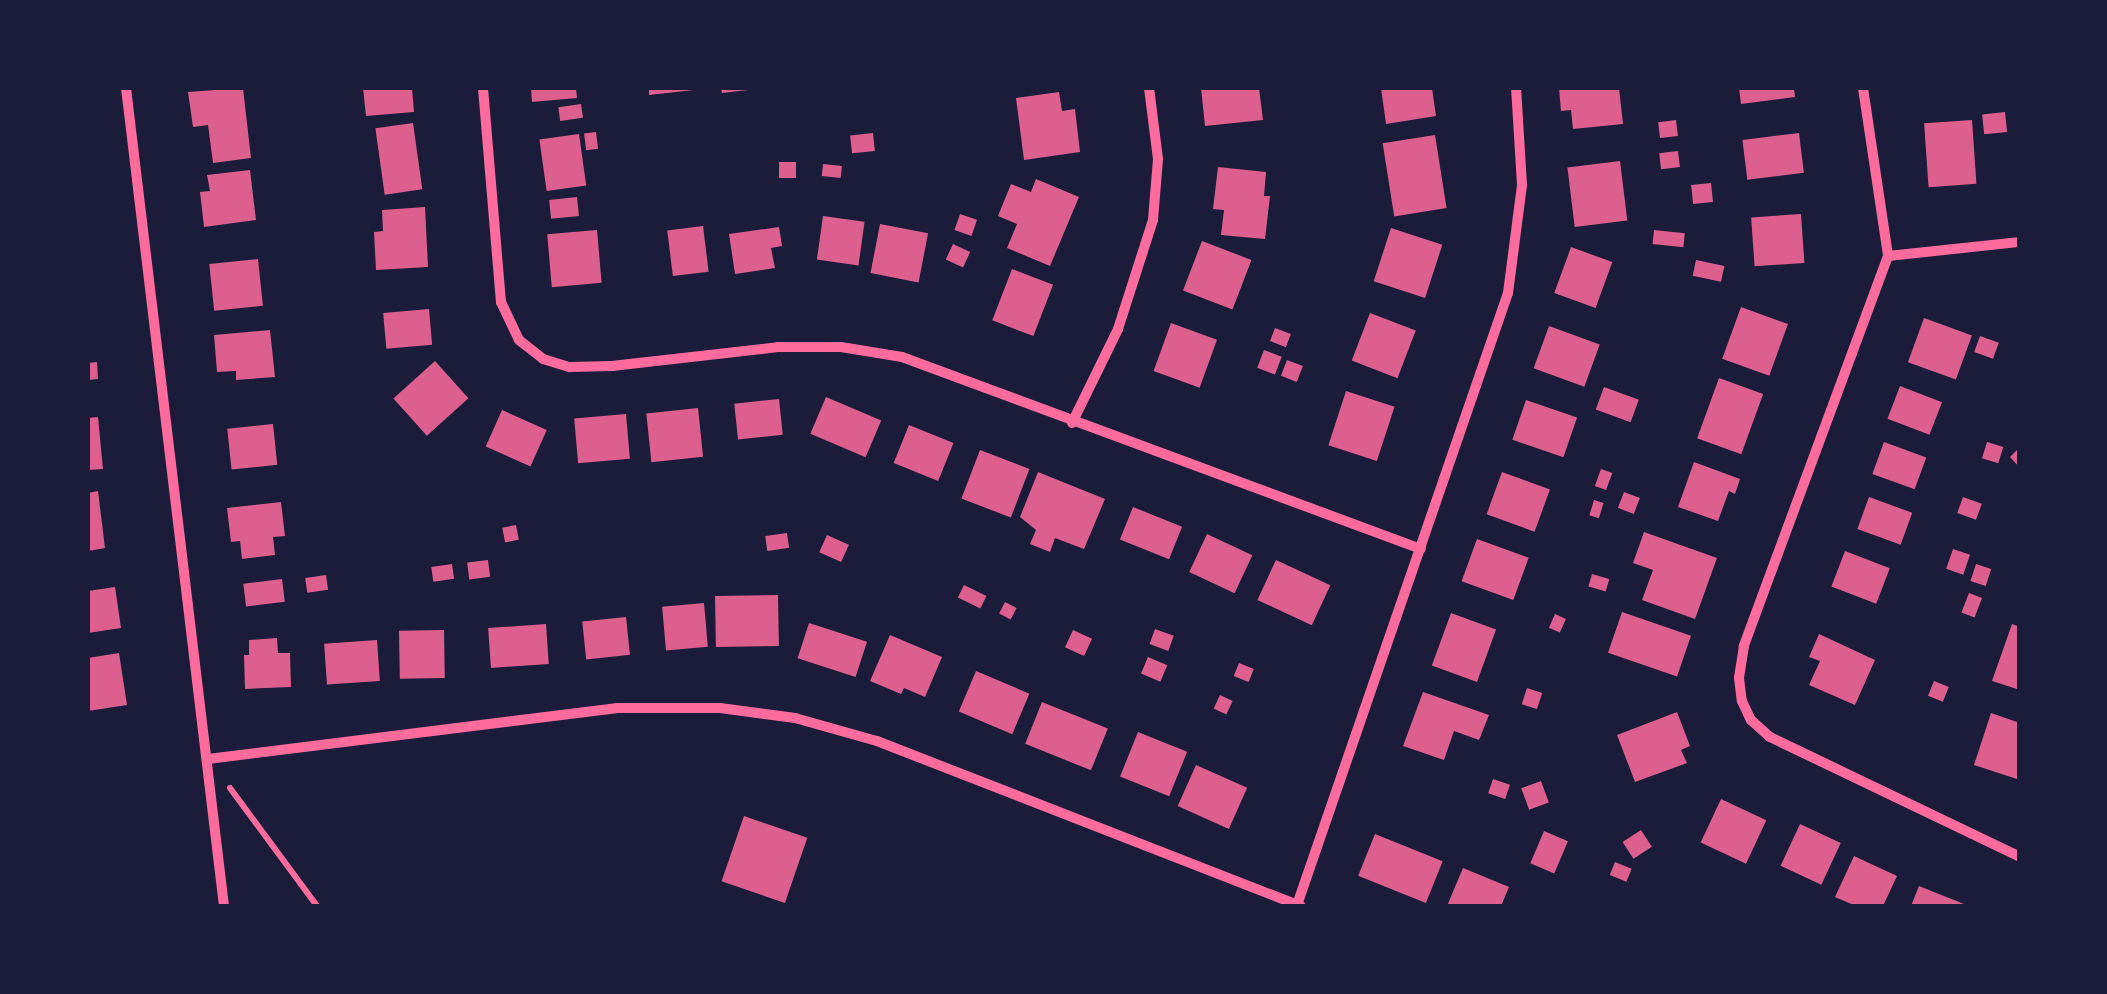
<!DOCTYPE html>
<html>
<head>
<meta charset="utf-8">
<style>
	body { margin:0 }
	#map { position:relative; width:2107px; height:994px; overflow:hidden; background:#1b1b3a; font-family:"Public Sans",sans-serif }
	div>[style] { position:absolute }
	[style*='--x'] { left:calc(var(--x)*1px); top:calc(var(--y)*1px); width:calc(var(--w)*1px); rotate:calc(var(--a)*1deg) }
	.building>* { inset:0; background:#dd5f8e; transform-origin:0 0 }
	.path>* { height:6px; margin:-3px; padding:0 3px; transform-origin:3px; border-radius:3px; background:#ff6b9d }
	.minor>* { height:10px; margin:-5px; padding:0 5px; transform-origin:5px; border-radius:5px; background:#ff6b9d }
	span { translate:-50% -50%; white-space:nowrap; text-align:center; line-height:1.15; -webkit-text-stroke:10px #1b1b3a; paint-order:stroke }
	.frame { position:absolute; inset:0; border:90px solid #1b1b3a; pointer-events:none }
</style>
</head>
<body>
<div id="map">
	<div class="building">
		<div style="clip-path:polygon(243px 88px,251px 158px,213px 163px,208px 125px,193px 127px,188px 92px)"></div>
		<div style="clip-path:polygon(363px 88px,412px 88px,414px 112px,366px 116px)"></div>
		<div style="clip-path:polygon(531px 88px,576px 88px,577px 98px,532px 102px)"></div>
		<div style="clip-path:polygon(649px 88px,694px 88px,694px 90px,649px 95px)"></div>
		<div style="clip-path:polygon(721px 88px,748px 88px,748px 90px,722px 93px)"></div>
		<div style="clip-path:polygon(1201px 88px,1259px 88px,1263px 120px,1205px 126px)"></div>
		<div style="clip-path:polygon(1381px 88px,1432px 88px,1436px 116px,1386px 124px)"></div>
		<div style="clip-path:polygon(1559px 88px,1619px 88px,1623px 124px,1573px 129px,1571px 110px,1561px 111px)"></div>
		<div style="clip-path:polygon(1739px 88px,1794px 88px,1795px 97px,1741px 104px)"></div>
		<div style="clip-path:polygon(1059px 92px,1062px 111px,1075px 109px,1080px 152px,1024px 160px,1016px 98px)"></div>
		<div style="left:581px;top:104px;width:14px;height:23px;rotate:82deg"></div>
		<div style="left:2005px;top:112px;width:20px;height:23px;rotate:84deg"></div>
		<div style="left:1676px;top:120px;width:16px;height:18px;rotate:83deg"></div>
		<div style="left:1972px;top:120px;width:64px;height:48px;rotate:86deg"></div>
		<div style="left:413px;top:123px;width:67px;height:38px;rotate:82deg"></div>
		<div style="left:596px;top:132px;width:17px;height:12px;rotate:83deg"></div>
		<div style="left:873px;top:133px;width:18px;height:23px;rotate:84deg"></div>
		<div style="left:1799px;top:133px;width:40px;height:57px;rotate:83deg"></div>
		<div style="left:579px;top:134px;width:52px;height:40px;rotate:82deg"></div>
		<div style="left:1435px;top:135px;width:74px;height:53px;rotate:81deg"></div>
		<div style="left:1678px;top:151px;width:16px;height:19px;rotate:83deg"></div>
		<div style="left:1620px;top:161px;width:60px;height:53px;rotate:83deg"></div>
		<div style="left:779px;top:162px;width:17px;height:16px"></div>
		<div style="left:823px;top:164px;width:19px;height:12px;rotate:6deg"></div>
		<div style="clip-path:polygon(1218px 167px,1266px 172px,1264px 196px,1270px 196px,1265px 239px,1221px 235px,1224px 210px,1213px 209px)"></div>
		<div style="clip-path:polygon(250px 170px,256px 220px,204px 227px,200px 192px,210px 191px,207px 175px)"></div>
		<div style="clip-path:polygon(1036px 179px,1079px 197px,1050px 266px,1007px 248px,1017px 224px,998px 216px,1011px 184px,1031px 192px)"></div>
		<div style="left:1711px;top:183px;width:19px;height:20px;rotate:84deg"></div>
		<div style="left:577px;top:197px;width:19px;height:28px;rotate:84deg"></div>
		<div style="clip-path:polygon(425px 207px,428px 267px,376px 270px,374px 232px,383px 231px,382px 210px)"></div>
		<div style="left:960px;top:214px;width:18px;height:17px;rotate:19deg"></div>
		<div style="left:1801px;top:214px;width:49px;height:50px;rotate:86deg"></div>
		<div style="left:823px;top:216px;width:42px;height:44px;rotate:8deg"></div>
		<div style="left:880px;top:224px;width:49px;height:50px;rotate:11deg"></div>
		<div style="left:703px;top:226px;width:46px;height:36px;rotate:83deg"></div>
		<div style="clip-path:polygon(779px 227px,782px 246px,771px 248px,775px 268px,735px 274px,729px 234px)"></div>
		<div style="left:1391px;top:228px;width:54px;height:56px;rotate:18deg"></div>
		<div style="left:597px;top:230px;width:53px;height:50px;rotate:85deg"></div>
		<div style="left:1654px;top:230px;width:31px;height:14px;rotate:6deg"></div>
		<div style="left:1202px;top:241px;width:53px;height:53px;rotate:21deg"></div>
		<div style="left:953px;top:244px;width:19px;height:17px;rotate:25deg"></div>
		<div style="left:1571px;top:247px;width:44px;height:49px;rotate:20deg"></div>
		<div style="left:258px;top:259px;width:47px;height:49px;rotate:84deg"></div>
		<div style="left:1696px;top:260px;width:29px;height:16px;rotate:12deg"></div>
		<div style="left:1012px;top:269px;width:44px;height:55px;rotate:21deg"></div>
		<div style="left:1741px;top:307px;width:50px;height:55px;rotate:20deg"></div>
		<div style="left:429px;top:309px;width:36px;height:46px;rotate:85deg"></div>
		<div style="left:1370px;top:313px;width:49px;height:51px;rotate:21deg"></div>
		<div style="left:1924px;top:318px;width:51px;height:47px;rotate:20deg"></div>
		<div style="left:1171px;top:323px;width:49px;height:51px;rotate:20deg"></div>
		<div style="left:1549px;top:326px;width:54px;height:45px;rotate:20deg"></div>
		<div style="left:1275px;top:328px;width:17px;height:14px;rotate:21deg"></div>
		<div style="clip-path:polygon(270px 330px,275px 377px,236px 380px,236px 371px,217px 372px,214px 335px)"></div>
		<div style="left:1980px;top:336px;width:20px;height:17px;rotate:20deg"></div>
		<div style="left:1264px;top:350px;width:19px;height:19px;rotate:21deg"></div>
		<div style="left:1287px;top:360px;width:17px;height:17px;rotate:21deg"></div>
		<div style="left:435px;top:361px;width:50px;height:56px;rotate:48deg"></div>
		<div style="clip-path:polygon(97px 362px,98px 379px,88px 380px,88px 363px)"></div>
		<div style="left:1719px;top:378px;width:47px;height:64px;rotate:20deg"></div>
		<div style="left:1900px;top:386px;width:45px;height:35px;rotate:21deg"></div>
		<div style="left:1604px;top:387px;width:37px;height:24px;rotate:20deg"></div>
		<div style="left:1346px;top:391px;width:51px;height:57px;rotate:18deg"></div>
		<div style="left:826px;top:397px;width:60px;height:40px;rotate:23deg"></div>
		<div style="left:779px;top:399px;width:36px;height:45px;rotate:84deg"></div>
		<div style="left:1526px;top:400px;width:54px;height:42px;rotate:19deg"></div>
		<div style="left:698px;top:408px;width:49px;height:52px;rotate:84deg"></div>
		<div style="left:502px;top:410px;width:49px;height:40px;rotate:24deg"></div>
		<div style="left:626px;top:414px;width:45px;height:52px;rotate:85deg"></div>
		<div style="clip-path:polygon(98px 417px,103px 469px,88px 470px,88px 418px)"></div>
		<div style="left:273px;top:424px;width:41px;height:46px;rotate:84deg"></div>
		<div style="left:909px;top:425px;width:48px;height:41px;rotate:22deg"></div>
		<div style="left:1884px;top:442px;width:45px;height:34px;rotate:20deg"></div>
		<div style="left:1987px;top:442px;width:17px;height:17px;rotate:17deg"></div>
		<div style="clip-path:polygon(2020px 447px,2020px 468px,2010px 457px)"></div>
		<div style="left:980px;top:450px;width:53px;height:52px;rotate:21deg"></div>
		<div style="clip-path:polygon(1694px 462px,1740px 479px,1735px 494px,1729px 491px,1718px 521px,1678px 507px)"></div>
		<div style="left:1601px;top:469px;width:12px;height:18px;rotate:20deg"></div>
		<div style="clip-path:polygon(1038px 472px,1105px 499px,1084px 549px,1055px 538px,1050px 552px,1030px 544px,1036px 530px,1020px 517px)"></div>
		<div style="left:1502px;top:472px;width:51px;height:45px;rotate:20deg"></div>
		<div style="clip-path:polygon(98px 491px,105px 548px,88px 551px,88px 493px)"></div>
		<div style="left:1624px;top:492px;width:17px;height:17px;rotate:21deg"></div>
		<div style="left:1869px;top:497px;width:46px;height:34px;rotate:20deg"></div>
		<div style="left:1963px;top:497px;width:20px;height:17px;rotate:20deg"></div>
		<div style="left:1594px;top:500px;width:10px;height:16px;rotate:17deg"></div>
		<div style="clip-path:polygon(281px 502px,285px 536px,273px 537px,275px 555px,242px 559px,240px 541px,231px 542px,227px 508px)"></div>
		<div style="left:1133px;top:507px;width:53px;height:35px;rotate:22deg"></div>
		<div style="left:516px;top:525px;width:15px;height:14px;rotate:79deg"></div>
		<div style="clip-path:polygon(1644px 532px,1717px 558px,1695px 619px,1642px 600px,1653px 570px,1633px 563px)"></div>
		<div style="left:787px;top:533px;width:15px;height:22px;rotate:82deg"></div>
		<div style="left:1207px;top:534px;width:50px;height:42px;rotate:25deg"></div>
		<div style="left:827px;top:535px;width:24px;height:19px;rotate:24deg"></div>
		<div style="left:1477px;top:539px;width:55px;height:45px;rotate:20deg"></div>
		<div style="left:1953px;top:549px;width:18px;height:21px;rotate:19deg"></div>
		<div style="left:1845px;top:551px;width:48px;height:38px;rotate:21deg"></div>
		<div style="left:488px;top:560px;width:17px;height:21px;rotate:83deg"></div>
		<div style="left:1276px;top:560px;width:60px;height:44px;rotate:25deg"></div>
		<div style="left:452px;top:564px;width:15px;height:21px;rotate:82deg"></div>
		<div style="left:1976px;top:564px;width:16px;height:18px;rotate:18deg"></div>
		<div style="left:1592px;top:574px;width:18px;height:13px;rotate:16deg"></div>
		<div style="left:326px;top:575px;width:15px;height:21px;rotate:82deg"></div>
		<div style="left:282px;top:579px;width:23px;height:39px;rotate:83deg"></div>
		<div style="left:964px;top:585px;width:25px;height:14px;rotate:26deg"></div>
		<div style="clip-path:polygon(115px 587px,121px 628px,88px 633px,88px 591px)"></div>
		<div style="left:1969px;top:593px;width:14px;height:21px;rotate:21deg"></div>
		<div style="left:778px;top:595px;width:51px;height:63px;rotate:89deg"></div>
		<div style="left:1005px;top:602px;width:13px;height:13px;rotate:27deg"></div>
		<div style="left:704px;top:603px;width:44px;height:42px;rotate:85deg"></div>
		<div style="left:1622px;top:612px;width:73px;height:43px;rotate:19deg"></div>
		<div style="left:1451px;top:613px;width:48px;height:56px;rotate:20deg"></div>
		<div style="left:1555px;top:614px;width:12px;height:15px;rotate:24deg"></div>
		<div style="left:626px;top:617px;width:38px;height:44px;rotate:84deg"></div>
		<div style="left:809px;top:623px;width:61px;height:37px;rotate:18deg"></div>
		<div style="left:546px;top:624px;width:40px;height:58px;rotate:86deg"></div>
		<div style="clip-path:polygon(2012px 624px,2020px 627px,2020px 690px,1992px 681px)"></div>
		<div style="left:1155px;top:629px;width:20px;height:16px;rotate:20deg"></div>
		<div style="left:444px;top:630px;width:48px;height:45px;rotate:89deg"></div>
		<div style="left:1073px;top:630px;width:21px;height:19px;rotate:25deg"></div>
		<div style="clip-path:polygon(1819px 634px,1875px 660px,1855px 705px,1809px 685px,1820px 661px,1809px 657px)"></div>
		<div style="clip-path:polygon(890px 635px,942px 657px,925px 697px,904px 688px,901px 694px,870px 681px)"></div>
		<div style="clip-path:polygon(277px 638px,278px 653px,290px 653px,291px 687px,245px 689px,244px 655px,249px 655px,249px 640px)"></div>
		<div style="left:377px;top:640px;width:41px;height:53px;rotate:86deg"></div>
		<div style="clip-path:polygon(119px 653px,127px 705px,88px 711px,88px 658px)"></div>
		<div style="left:1148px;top:657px;width:21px;height:18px;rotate:23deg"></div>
		<div style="left:1239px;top:663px;width:16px;height:14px;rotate:22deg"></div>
		<div style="left:976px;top:671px;width:58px;height:44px;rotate:23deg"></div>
		<div style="left:1934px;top:681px;width:16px;height:16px;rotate:22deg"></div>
		<div style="left:1527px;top:688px;width:16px;height:17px;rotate:18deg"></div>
		<div style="clip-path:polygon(1423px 692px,1489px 715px,1479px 740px,1454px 731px,1444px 760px,1403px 746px)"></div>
		<div style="left:1220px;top:695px;width:14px;height:15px;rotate:25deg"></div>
		<div style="left:1042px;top:702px;width:71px;height:45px;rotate:22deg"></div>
		<div style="clip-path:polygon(1677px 712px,1690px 746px,1681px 750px,1687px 763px,1635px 782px,1617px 735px)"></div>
		<div style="clip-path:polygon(1991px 713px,2020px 723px,2020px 780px,1974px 765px)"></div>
		<div style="left:1138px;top:732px;width:53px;height:48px;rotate:22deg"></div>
		<div style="left:1196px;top:765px;width:56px;height:45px;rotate:24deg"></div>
		<div style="left:1493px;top:779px;width:18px;height:15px;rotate:19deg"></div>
		<div style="left:1541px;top:781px;width:23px;height:21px;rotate:70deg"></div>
		<div style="left:1721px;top:799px;width:50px;height:48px;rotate:25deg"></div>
		<div style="left:744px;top:816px;width:67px;height:69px;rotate:19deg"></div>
		<div style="left:1800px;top:824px;width:45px;height:46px;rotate:25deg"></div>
		<div style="left:1641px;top:830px;width:20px;height:22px;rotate:57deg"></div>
		<div style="left:1544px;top:831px;width:26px;height:35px;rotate:23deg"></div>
		<div style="left:1375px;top:834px;width:73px;height:45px;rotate:22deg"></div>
		<div style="clip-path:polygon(1854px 856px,1897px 876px,1883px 906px,1856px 906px,1835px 897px)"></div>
		<div style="left:1615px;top:862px;width:18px;height:14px;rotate:22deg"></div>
		<div style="clip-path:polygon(1463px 868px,1509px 887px,1501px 906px,1447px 906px)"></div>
		<div style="clip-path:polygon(1919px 886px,1969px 906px,1911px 906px)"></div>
	</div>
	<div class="path">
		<div style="--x:230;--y:788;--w:147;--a:53.6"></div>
	</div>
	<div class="minor">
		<div style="--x:126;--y:88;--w:824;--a:83.17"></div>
		<div style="--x:483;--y:88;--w:215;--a:85.2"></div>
		<div style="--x:501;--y:302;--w:42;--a:64.7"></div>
		<div style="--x:519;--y:340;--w:31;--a:38"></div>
		<div style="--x:543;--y:359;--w:28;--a:17"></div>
		<div style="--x:570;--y:367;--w:42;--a:-1.4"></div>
		<div style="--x:612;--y:366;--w:167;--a:-6.5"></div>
		<div style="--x:778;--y:347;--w:63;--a:0"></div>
		<div style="--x:841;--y:347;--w:62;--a:9.3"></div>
		<div style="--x:902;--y:357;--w:553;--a:20.3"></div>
		<div style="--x:1863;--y:88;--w:170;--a:81.5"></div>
		<div style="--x:1888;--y:256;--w:416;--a:110.3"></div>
		<div style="--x:1744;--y:646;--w:32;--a:99"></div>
		<div style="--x:1739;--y:678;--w:23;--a:83"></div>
		<div style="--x:1742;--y:701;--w:21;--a:65"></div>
		<div style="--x:1751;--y:720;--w:25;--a:42"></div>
		<div style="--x:1770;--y:737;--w:277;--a:25.6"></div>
		<div style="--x:1888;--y:256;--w:133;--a:-6.1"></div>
		<div style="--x:1072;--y:423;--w:105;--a:-63.9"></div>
		<div style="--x:1118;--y:329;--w:114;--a:-72.2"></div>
		<div style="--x:1153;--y:220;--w:61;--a:-85.3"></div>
		<div style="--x:1158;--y:159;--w:72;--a:-97.2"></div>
		<div style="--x:208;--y:759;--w:413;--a:-7.1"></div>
		<div style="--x:618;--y:708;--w:102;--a:0"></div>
		<div style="--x:720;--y:708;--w:76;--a:7.6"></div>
		<div style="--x:795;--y:718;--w:85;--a:15.7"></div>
		<div style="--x:877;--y:741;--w:455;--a:21.3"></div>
		<div style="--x:1297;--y:905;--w:647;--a:-70.98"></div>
		<div style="--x:1508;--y:293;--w:109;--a:-82.6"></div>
		<div style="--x:1522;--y:185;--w:97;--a:-93.5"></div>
	</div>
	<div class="frame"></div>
</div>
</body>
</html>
